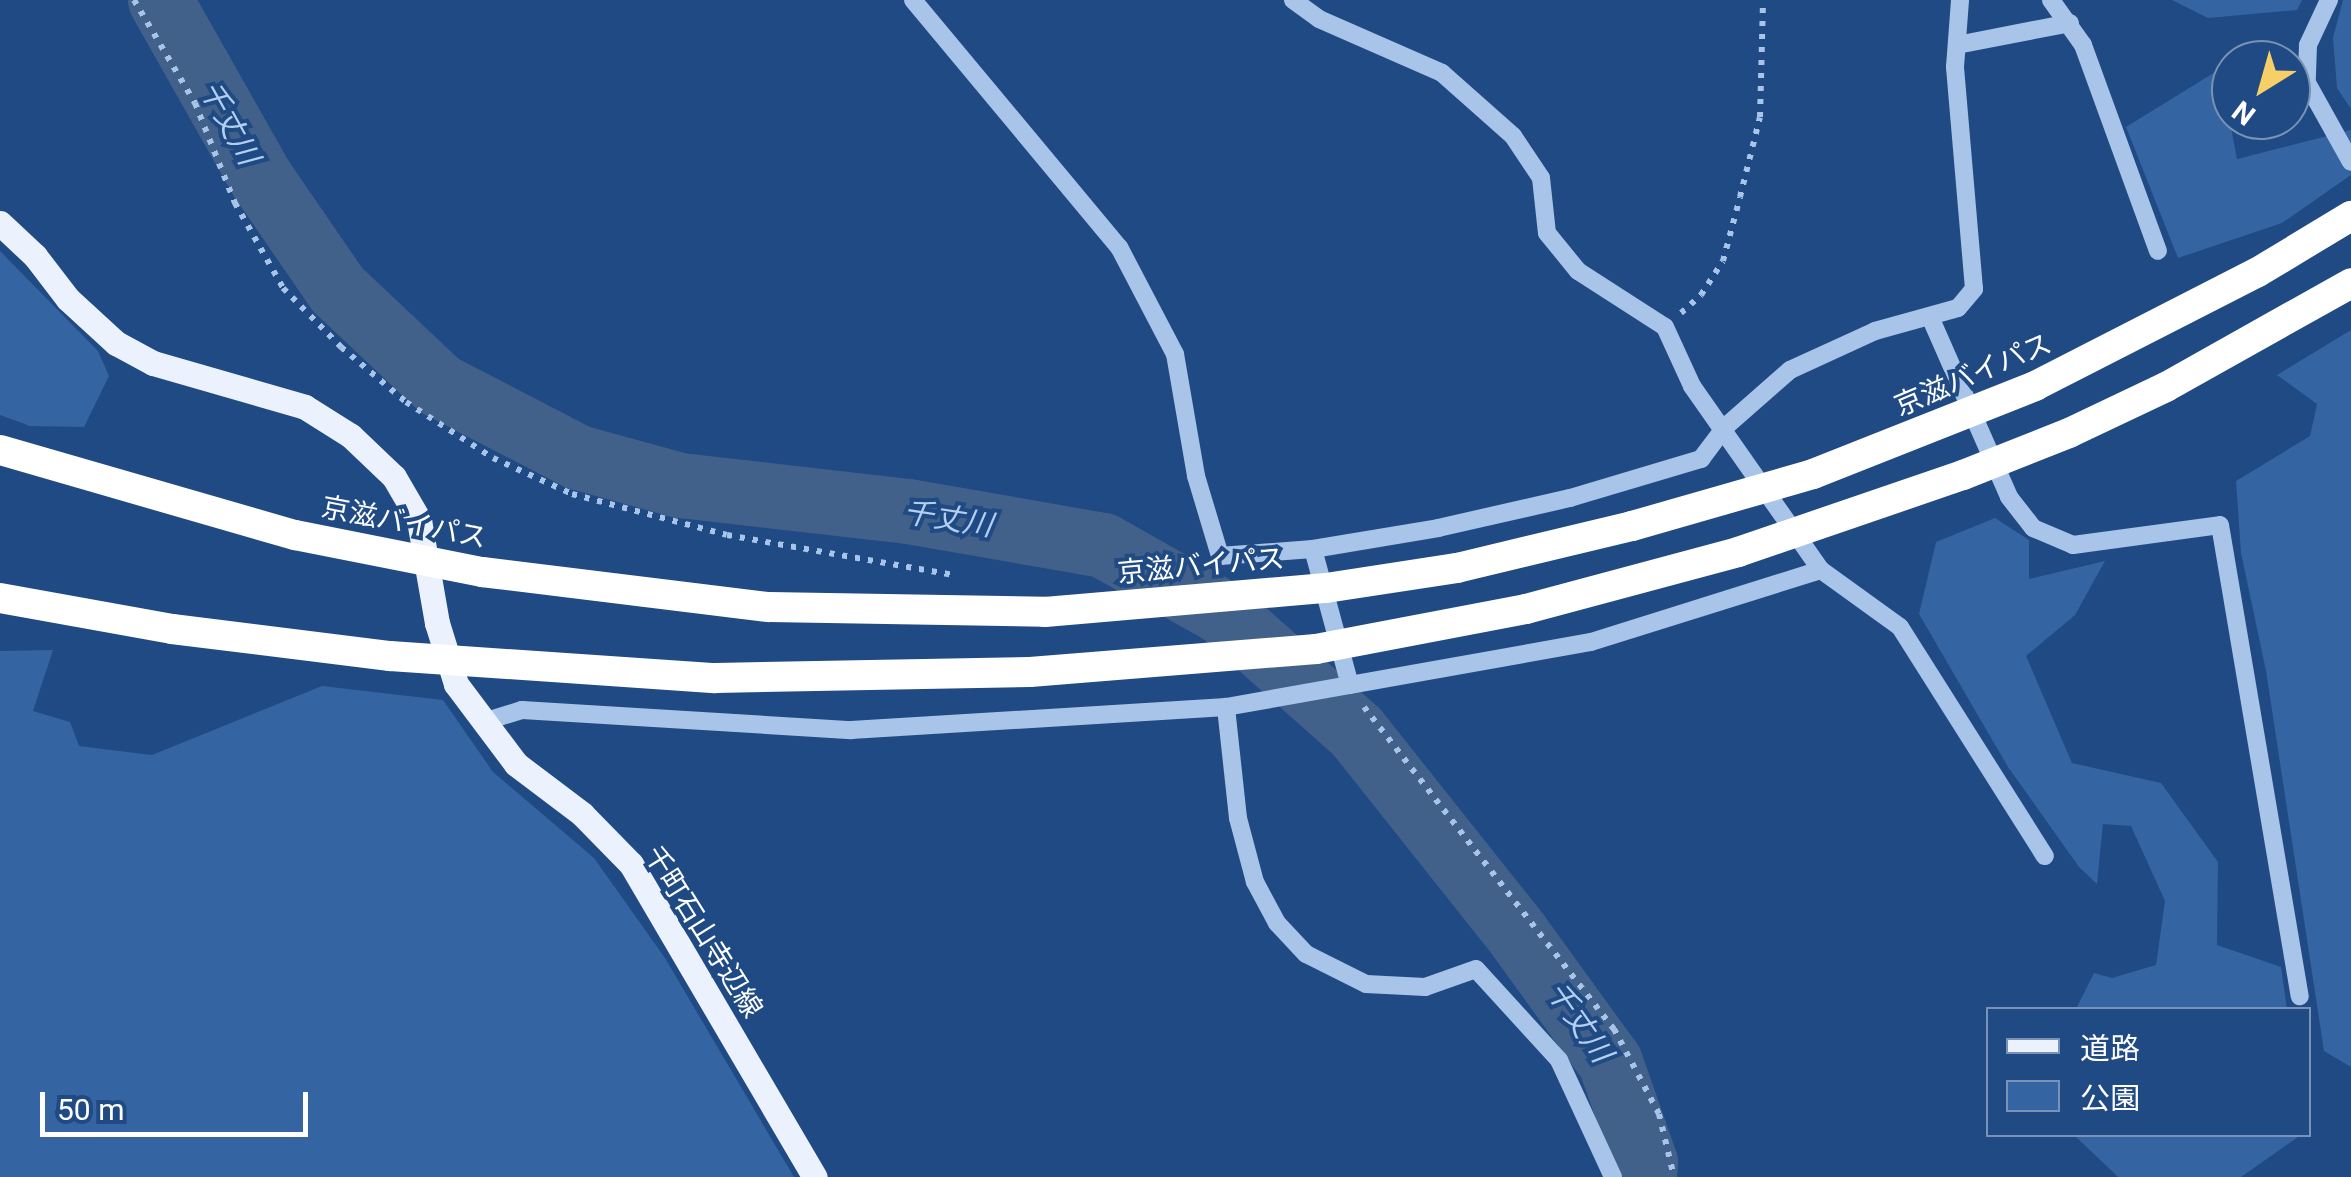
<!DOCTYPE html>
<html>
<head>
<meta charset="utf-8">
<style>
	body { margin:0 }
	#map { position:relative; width:2351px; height:1177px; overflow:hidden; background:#204a83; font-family:Roboto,"Noto Sans JP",sans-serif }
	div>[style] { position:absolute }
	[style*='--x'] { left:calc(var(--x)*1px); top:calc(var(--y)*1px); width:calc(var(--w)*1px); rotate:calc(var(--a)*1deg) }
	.green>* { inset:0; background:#3464a1 }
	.river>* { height:65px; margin:-32.5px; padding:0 32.5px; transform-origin:32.5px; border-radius:32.5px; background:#42618a }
	.path>* { height:6px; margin-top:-3px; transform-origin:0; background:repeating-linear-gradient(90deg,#a8c4e9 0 5px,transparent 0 13px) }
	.minor>* { height:18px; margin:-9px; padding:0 9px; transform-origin:9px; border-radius:9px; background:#a8c4e9 }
	.major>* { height:25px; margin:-12.5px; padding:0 12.5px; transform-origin:12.5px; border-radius:12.5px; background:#ebf2fe }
	.highway>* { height:30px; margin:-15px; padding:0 15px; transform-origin:15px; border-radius:15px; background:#fff }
	.highway-bridge>* { height:30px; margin:-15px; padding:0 15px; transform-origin:15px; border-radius:15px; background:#fff }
	span { translate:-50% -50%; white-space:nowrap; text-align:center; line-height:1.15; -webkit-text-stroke:8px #204a83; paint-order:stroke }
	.street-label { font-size:28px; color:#fff }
	.water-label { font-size:30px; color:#b3cff0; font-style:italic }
	.legend { position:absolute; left:1986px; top:1007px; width:325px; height:130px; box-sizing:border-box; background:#204a83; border:2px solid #7992b5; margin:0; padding:12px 18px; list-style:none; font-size:30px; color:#fff }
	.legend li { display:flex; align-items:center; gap:20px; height:50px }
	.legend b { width:50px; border:2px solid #7992b5 }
	.north { position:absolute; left:2211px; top:40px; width:100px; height:100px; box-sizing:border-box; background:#204a83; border:2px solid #7992b5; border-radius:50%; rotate:217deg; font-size:28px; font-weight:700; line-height:40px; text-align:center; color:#fff }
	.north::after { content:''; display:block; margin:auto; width:35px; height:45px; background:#f6cf69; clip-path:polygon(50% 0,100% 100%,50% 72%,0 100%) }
	.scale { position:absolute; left:40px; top:1092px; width:268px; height:45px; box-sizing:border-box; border:5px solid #fff; border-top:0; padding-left:12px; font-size:30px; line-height:35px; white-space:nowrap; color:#fff; -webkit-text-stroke:8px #204a83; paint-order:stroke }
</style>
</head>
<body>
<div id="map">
	<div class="green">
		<div style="clip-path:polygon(2172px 0,2302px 0,2297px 10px,2208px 18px)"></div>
		<div style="clip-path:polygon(2343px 0,2351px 0,2351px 109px,2337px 88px,2333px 38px)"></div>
		<div style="clip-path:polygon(2220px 69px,2237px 159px,2351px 130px,2351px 175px,2282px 223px,2178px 258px,2126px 127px)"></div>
		<div style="clip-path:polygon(0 251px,98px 351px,109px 376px,84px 427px,30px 426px,0 415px)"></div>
		<div style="clip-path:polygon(2351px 330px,2351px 1067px,2324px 1051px,2266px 671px,2241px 553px,2236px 481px,2310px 436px,2317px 404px,2277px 375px)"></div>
		<div style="clip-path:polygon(1995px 518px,2029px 540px,2029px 579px,2105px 561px,2075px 615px,2026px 656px,2072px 763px,2161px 783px,2218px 862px,2217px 945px,2281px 967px,2287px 1009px,2076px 1009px,2094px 973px,2112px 978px,2156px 965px,2165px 901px,2131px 826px,2103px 824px,2097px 884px,2079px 867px,2008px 767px,1919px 614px,1936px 542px)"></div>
		<div style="clip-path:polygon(53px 650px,33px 711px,70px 722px,79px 746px,152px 755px,322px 686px,443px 700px,493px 772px,594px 858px,665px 958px,794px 1177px,0 1177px,0 651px)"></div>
		<div style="clip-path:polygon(2074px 1135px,2301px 1135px,2241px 1177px,2118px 1177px)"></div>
	</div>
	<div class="river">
		<div style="--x:160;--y:0;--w:203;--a:60.5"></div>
		<div style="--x:260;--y:177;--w:136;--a:55.5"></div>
		<div style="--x:337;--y:289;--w:140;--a:43.3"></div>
		<div style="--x:439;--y:385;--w:157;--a:27.4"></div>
		<div style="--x:578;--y:457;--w:106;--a:15.4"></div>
		<div style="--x:680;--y:485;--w:229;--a:6.5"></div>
		<div style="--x:908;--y:511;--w:198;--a:9.9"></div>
		<div style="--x:1103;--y:545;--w:137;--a:29.4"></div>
		<div style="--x:1222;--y:612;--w:179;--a:41.6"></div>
		<div style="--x:1356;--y:731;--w:260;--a:51.5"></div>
		<div style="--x:1518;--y:935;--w:157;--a:54.1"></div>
		<div style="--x:1610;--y:1062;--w:106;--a:70.7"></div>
		<div style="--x:1645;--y:1162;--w:15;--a:94"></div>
	</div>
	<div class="path">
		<div style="--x:134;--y:0;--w:120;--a:59.4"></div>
		<div style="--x:195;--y:103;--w:108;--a:68.2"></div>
		<div style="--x:235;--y:203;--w:98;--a:60.5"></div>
		<div style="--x:283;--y:288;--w:83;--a:45.5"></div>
		<div style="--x:341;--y:347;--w:85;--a:40.2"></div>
		<div style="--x:406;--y:402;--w:103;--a:32.8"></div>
		<div style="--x:493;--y:458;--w:87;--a:24.5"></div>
		<div style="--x:572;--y:494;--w:160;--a:14.8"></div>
		<div style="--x:727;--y:535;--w:230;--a:10"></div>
		<div style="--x:1681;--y:313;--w:27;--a:-42"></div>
		<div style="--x:1701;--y:295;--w:40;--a:-57.1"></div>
		<div style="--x:1723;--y:261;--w:66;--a:-75.1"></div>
		<div style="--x:1740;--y:197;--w:82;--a:-76"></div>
		<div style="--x:1760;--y:117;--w:117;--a:-88.5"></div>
		<div style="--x:1364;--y:707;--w:408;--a:52.2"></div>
		<div style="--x:1614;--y:1029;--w:96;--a:62.1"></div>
		<div style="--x:1659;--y:1114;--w:65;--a:76.6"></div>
	</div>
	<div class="minor">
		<div style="--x:913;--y:0;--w:322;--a:50.2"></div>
		<div style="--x:1119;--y:247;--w:121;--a:62.4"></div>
		<div style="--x:1175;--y:354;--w:124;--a:80.2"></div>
		<div style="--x:1196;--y:476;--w:84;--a:73.3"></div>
		<div style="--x:1220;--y:556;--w:93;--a:-4.3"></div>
		<div style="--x:1313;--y:549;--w:127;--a:-9.5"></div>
		<div style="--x:1438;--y:528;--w:135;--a:-12.8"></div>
		<div style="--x:1570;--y:498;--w:137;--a:-16.6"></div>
		<div style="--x:1701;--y:459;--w:39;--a:-53"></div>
		<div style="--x:1724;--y:428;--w:88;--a:-41.3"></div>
		<div style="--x:1790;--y:370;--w:94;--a:-24.6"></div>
		<div style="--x:1875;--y:331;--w:86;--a:-15.5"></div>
		<div style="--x:1958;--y:308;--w:25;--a:-50"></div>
		<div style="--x:1974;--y:289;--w:223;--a:-94.9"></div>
		<div style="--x:1955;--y:67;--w:67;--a:-85.7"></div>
		<div style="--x:1293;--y:0;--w:32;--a:36"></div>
		<div style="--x:1319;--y:19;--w:134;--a:23.7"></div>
		<div style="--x:1442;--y:73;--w:95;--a:41.6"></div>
		<div style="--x:1513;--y:136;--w:50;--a:56.3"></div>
		<div style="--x:1541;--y:178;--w:55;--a:83.8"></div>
		<div style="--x:1547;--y:233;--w:49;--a:50.8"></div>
		<div style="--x:1578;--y:271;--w:103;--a:32.8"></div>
		<div style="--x:1665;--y:327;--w:65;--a:65.4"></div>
		<div style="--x:1692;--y:386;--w:225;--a:55"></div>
		<div style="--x:1821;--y:570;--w:97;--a:35.8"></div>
		<div style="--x:1900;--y:627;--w:271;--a:57.7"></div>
		<div style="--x:2051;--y:0;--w:55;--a:54.6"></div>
		<div style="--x:2083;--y:45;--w:219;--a:70"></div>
		<div style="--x:2329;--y:0;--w:50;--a:115"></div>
		<div style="--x:2308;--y:45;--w:38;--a:92"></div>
		<div style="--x:2307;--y:83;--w:90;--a:60.9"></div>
		<div style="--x:1957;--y:45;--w:115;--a:-11"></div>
		<div style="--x:1931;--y:319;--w:194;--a:66.3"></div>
		<div style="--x:2009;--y:497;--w:39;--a:52"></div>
		<div style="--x:2033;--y:528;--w:43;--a:23"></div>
		<div style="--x:2073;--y:545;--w:148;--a:-7.7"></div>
		<div style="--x:2220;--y:525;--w:478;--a:80.4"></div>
		<div style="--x:1313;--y:549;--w:141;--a:74.8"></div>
		<div style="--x:483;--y:722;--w:41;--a:-17.1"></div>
		<div style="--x:522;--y:710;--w:330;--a:3.5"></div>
		<div style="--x:851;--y:730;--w:376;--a:-3.5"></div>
		<div style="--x:1613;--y:1177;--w:129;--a:-114.8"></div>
		<div style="--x:1559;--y:1060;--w:123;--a:-132.4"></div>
		<div style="--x:1476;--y:969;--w:54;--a:160.6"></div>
		<div style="--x:1425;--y:987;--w:59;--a:-177.1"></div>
		<div style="--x:1366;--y:984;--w:67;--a:-153.4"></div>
		<div style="--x:1306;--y:954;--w:42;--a:-133.1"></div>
		<div style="--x:1277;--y:923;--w:47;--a:-118.2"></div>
		<div style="--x:1255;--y:882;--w:66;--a:-104.9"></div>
		<div style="--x:1238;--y:818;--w:112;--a:-96.2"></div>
		<div style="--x:1226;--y:707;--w:371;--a:-10.1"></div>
		<div style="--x:1591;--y:642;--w:241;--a:-17.4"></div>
	</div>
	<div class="major">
		<div style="--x:0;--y:223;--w:48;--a:43.3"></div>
		<div style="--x:35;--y:256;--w:54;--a:52.5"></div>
		<div style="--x:68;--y:299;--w:65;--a:42.5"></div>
		<div style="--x:116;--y:343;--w:42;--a:28.4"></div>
		<div style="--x:153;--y:363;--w:158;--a:16.1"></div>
		<div style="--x:305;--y:407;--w:54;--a:32.2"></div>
		<div style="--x:351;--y:436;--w:59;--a:43.6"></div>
		<div style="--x:394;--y:477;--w:50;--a:59.8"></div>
		<div style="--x:419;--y:520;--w:105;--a:80.1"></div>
		<div style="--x:437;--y:623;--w:64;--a:72.7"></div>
		<div style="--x:456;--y:684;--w:100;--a:53.1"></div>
		<div style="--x:516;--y:764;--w:83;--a:37.1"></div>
		<div style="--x:582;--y:814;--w:70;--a:45.6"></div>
		<div style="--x:631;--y:864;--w:363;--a:59.6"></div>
	</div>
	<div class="highway">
		<div style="--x:2035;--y:386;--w:250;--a:-27.1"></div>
		<div style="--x:2258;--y:272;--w:109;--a:-31.1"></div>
		<div style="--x:2069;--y:433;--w:107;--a:-25.4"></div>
		<div style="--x:2166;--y:387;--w:212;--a:-29.3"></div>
		<div style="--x:0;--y:450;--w:307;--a:16.1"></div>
		<div style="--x:0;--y:598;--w:175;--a:10.2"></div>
		<div style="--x:172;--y:629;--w:220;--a:7.1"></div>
	</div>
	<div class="highway-bridge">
		<div style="--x:295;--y:535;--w:191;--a:11.2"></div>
		<div style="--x:482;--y:572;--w:289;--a:7"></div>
		<div style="--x:769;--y:607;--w:276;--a:1"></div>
		<div style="--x:1045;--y:612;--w:282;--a:-4.9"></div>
		<div style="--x:1326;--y:588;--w:133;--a:-8.7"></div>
		<div style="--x:1457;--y:568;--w:180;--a:-13.5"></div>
		<div style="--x:1632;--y:526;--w:188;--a:-16"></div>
		<div style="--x:1813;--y:474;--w:239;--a:-21.6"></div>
		<div style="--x:390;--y:656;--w:326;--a:3.9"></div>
		<div style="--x:715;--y:678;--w:315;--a:-1.1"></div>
		<div style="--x:1030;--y:672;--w:287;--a:-4.6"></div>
		<div style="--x:1316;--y:649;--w:214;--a:-10.8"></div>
		<div style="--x:1526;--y:609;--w:220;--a:-15"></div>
		<div style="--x:1738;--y:552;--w:238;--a:-18.9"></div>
		<div style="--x:1963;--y:475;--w:114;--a:-21.6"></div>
	</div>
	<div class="street-label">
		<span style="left:1973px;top:375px;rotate:-23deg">京滋バイパス</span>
		<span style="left:404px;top:523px;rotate:11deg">京滋バイパス</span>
		<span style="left:1201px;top:566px;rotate:-5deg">京滋バイパス</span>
		<span style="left:703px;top:932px;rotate:58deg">千町石山寺辺線</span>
	</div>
	<div class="water-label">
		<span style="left:229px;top:123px;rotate:61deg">千丈川</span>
		<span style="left:948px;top:519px;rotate:9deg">千丈川</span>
		<span style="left:1579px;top:1022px;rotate:55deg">千丈川</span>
	</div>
	<ul class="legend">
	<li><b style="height:12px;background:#ebf2fe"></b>道路</li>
	<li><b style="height:28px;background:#3464a1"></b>公園</li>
	</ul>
	<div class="north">N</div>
	<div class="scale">50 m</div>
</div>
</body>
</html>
